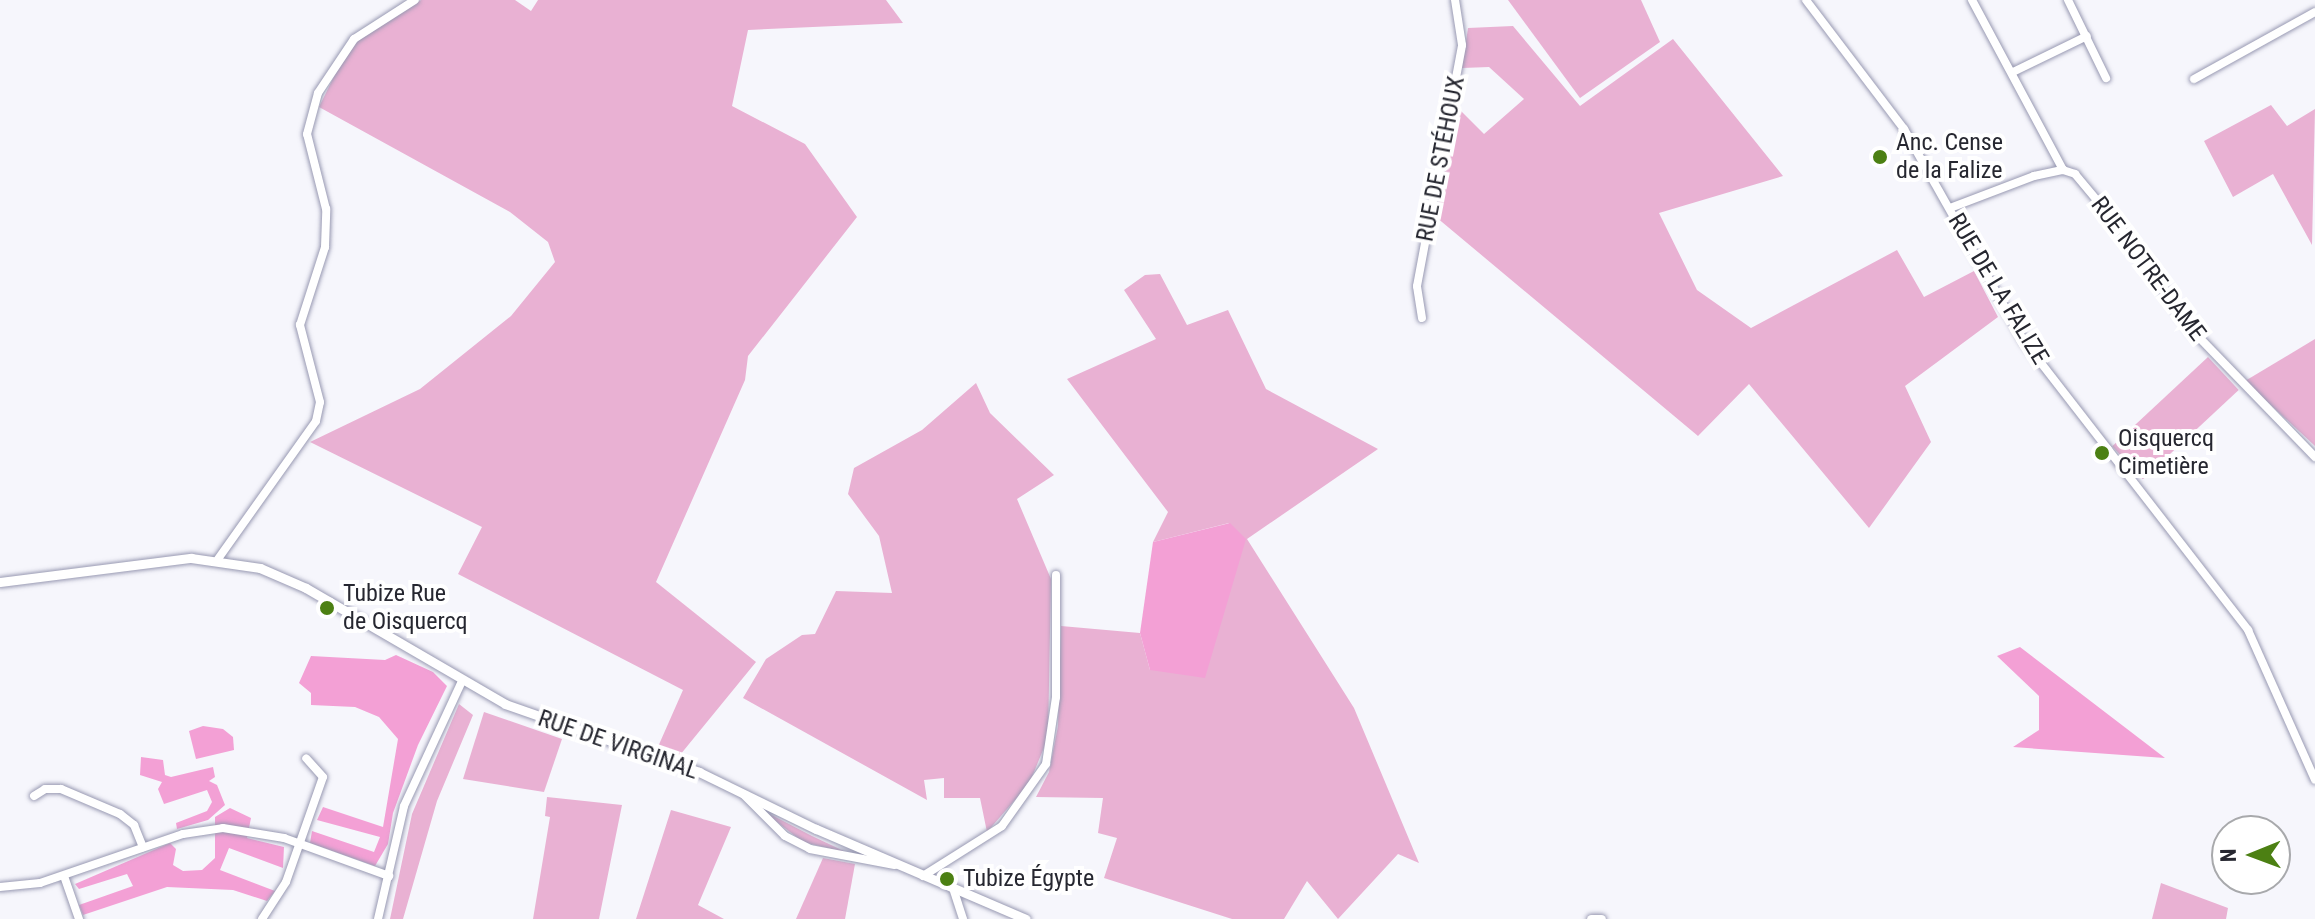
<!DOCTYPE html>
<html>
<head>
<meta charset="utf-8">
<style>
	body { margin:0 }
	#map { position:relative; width:2315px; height:919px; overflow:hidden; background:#f6f6fc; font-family:"Roboto Condensed",sans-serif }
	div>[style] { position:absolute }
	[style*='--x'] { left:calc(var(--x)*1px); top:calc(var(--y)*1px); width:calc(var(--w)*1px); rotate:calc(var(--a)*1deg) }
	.green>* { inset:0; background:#e9b1d3; transform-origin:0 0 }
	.forest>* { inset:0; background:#f3a0d5 }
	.roads { filter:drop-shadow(0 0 2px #9899b2) drop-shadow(0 0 2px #9899b2) }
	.minor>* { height:8px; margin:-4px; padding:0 4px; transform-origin:4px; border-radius:4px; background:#fff }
	.tertiary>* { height:9px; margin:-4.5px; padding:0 4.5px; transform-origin:4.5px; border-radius:4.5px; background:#fff }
	.dots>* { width:22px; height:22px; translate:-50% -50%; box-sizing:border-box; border:4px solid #fff; border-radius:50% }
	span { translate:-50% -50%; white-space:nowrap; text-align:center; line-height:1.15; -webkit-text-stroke:8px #fff; paint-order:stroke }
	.poi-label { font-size:24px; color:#262730 }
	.left { translate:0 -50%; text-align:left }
	.street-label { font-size:24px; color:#262730 }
	.north { position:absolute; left:2211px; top:815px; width:80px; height:80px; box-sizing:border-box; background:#fff; border:2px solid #a8a9ac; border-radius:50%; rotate:269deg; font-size:22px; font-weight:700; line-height:32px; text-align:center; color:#262730 }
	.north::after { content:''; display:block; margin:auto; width:28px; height:36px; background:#4c8013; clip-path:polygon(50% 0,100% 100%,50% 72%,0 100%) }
</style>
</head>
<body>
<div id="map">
	<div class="green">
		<div style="clip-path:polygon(421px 0,515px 0,531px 11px,538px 0,886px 0,903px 23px,748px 30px,732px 106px,805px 144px,857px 217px,748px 356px,745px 380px,656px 582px,756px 662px,680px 755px,657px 749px,683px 690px,458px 574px,482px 527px,310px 442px,420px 389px,511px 316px,555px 262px,548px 242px,510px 212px,319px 107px,349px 46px)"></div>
		<div style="clip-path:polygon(1508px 0,1641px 0,1660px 42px,1580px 98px)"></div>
		<div style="clip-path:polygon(1513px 26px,1580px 106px,1673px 39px,1783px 176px,1659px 213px,1697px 290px,1751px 328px,1897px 250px,1924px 297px,1974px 271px,1998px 317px,1905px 386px,1931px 442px,1869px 528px,1749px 384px,1698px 436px,1436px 217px,1455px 105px,1484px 134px,1524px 99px,1489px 67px,1462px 68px,1468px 28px)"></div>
		<div style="clip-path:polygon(2271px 105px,2287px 126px,2315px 109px,2312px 245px,2273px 174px,2233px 197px,2204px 141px)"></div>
		<div style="clip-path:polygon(1160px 274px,1187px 325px,1228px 310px,1266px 389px,1378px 449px,1247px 539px,1354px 708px,1419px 863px,1398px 854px,1338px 919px,1307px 881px,1284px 919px,1232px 919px,1104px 878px,1117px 838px,1098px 833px,1103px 798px,1036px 797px,1049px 772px,1058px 726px,1061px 626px,1140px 633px,1150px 670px,1229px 523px,1153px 542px,1168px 512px,1067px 379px,1156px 339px,1124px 290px,1145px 275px)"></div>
		<div style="clip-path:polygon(2315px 339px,2315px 446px,2245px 381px)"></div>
		<div style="left:2208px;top:357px;width:45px;height:131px;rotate:47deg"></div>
		<div style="clip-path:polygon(976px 383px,990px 413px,1054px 475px,1017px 499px,1051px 579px,1048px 738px,1029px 784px,987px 832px,980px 798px,944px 798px,944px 778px,924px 780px,927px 800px,743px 698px,766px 659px,802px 635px,815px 634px,836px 591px,892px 593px,879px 536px,848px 494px,854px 468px,922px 430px)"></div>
		<div style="clip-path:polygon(459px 704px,473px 715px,437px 801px,403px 919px,390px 919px,412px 814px)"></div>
		<div style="clip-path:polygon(484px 712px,562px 739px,544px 792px,463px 779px)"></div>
		<div style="clip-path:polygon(547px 797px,622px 805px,599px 919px,533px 919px,550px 817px,545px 816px)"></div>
		<div style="clip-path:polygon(760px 809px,812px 836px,848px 853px,803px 842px)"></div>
		<div style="clip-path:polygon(671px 810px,731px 827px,698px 905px,724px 919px,636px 919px)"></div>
		<div style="clip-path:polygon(823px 858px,855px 864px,845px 919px,796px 919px)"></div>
		<div style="clip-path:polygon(2161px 883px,2228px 908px,2226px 919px,2152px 919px)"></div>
	</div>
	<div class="forest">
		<div style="clip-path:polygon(1230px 523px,1246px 539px,1205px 678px,1150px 670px,1140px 633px,1153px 542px)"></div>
		<div style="clip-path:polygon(2020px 647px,2165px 758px,2013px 747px,2039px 730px,2039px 696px,1997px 656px)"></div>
		<div style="clip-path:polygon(396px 655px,433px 672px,447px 686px,418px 745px,393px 813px,388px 844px,375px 866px,310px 843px,312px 831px,374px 852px,380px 837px,317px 820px,323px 807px,383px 827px,398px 739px,379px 717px,355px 707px,311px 705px,311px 693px,299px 683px,311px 656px,385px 660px)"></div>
		<div style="clip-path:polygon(203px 726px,223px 729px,233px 737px,234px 750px,196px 759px,189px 731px)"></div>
		<div style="clip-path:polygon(141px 757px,163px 760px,165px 775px,171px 777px,213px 767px,215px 777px,209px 781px,217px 785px,225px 805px,208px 820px,177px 829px,176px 823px,207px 811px,212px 802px,207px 790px,164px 804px,158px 789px,162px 782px,140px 775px)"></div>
		<div style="clip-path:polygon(230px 808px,251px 818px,247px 838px,284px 847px,283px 868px,229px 848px,220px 870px,275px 891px,267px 901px,233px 890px,167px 887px,83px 915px,79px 905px,133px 886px,127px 874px,79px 889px,75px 884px,170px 843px,176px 849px,173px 865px,183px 871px,202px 870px,215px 858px,215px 817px)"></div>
	</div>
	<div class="roads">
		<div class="minor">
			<div style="--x:1806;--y:0;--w:162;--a:52.8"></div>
			<div style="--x:1904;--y:129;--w:244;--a:60.5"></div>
			<div style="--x:2024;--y:341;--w:366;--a:52.2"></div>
			<div style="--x:2248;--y:630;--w:164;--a:65.9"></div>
			<div style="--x:1972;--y:0;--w:193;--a:61.8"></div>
			<div style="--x:2068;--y:0;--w:87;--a:64"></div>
			<div style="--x:2013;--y:72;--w:82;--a:-25.9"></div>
			<div style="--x:2194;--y:79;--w:138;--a:-29"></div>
			<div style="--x:1950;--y:208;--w:90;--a:-20.9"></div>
			<div style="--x:2034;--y:176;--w:30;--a:-12"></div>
			<div style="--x:2063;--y:170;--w:13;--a:18"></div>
			<div style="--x:2075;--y:174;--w:72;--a:50.1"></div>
			<div style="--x:2121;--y:229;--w:121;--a:55.1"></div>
			<div style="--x:2190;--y:328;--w:180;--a:45.9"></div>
			<div style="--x:1422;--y:318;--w:32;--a:-99"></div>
			<div style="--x:1417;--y:286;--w:245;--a:-79.4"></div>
			<div style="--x:1462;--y:45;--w:46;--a:-98.8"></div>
			<div style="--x:218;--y:559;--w:169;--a:-54.6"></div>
			<div style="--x:316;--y:421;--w:19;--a:-78"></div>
			<div style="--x:320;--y:402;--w:80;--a:-104.6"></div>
			<div style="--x:300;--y:325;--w:82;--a:-72.2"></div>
			<div style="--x:325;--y:247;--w:38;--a:-88"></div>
			<div style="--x:326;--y:209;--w:77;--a:-104.2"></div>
			<div style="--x:307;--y:134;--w:42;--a:-75"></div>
			<div style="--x:318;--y:93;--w:65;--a:-56.3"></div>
			<div style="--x:354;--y:39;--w:72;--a:-32.6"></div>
			<div style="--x:743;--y:794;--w:59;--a:45"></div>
			<div style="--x:785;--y:836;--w:28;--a:27"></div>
			<div style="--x:810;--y:849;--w:86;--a:10.7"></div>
			<div style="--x:34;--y:796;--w:13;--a:-32"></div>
			<div style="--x:45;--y:789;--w:16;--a:0"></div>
			<div style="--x:61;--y:789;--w:64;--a:23"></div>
			<div style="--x:120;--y:814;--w:18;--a:38"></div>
			<div style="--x:134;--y:825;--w:24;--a:68"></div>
			<div style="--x:64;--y:876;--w:46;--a:70.8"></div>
			<div style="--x:923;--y:876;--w:93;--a:-32.3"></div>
			<div style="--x:1002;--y:826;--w:76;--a:-54.6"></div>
			<div style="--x:1046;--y:764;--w:68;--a:-81.5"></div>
			<div style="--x:1056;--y:697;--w:122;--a:-90"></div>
			<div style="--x:0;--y:887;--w:40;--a:-5.7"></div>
			<div style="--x:40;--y:883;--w:151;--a:-18.9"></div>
			<div style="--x:183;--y:834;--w:40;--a:-8.5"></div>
			<div style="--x:223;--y:828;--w:62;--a:9.3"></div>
			<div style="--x:284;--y:838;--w:112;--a:19.9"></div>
			<div style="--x:953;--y:888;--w:33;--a:72"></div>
			<div style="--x:262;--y:919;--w:44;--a:-57"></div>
			<div style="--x:286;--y:882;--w:111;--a:-70.6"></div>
			<div style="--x:323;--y:777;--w:25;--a:-132"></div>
			<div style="--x:378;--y:919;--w:116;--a:-77"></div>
			<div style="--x:404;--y:806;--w:138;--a:-65.1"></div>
		</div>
		<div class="tertiary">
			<div style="--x:0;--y:582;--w:193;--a:-7.2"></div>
			<div style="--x:191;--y:558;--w:70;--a:8.2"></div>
			<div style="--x:260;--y:568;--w:50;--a:23.5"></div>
			<div style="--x:306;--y:588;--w:230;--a:30.2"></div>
			<div style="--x:505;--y:704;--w:206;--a:19.3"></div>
			<div style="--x:699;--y:772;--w:130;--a:26"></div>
			<div style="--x:816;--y:829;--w:228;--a:23.2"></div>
			<div style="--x:1591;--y:919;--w:10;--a:0"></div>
		</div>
	</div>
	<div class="dots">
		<div style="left:1880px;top:157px;background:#4c8013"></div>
		<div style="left:2102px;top:453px;background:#4c8013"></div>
		<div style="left:327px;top:608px;background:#4c8013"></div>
		<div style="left:947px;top:879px;background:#4c8013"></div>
	</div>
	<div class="poi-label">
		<span class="left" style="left:1896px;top:157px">Anc. Cense<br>de la Falize</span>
		<span class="left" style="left:2118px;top:453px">Oisquercq<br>Cimetière</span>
		<span class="left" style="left:343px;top:608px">Tubize Rue<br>de Oisquercq</span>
		<span class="left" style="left:963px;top:879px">Tubize Égypte</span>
	</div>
	<div class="street-label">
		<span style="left:1441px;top:159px;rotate:-79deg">RUE DE STÉHOUX</span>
		<span style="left:2148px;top:269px;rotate:53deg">RUE NOTRE-DAME</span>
		<span style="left:1998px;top:289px;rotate:59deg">RUE DE LA FALIZE</span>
		<span style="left:618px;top:745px;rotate:19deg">RUE DE VIRGINAL</span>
	</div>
	<div class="north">N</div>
</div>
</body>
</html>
